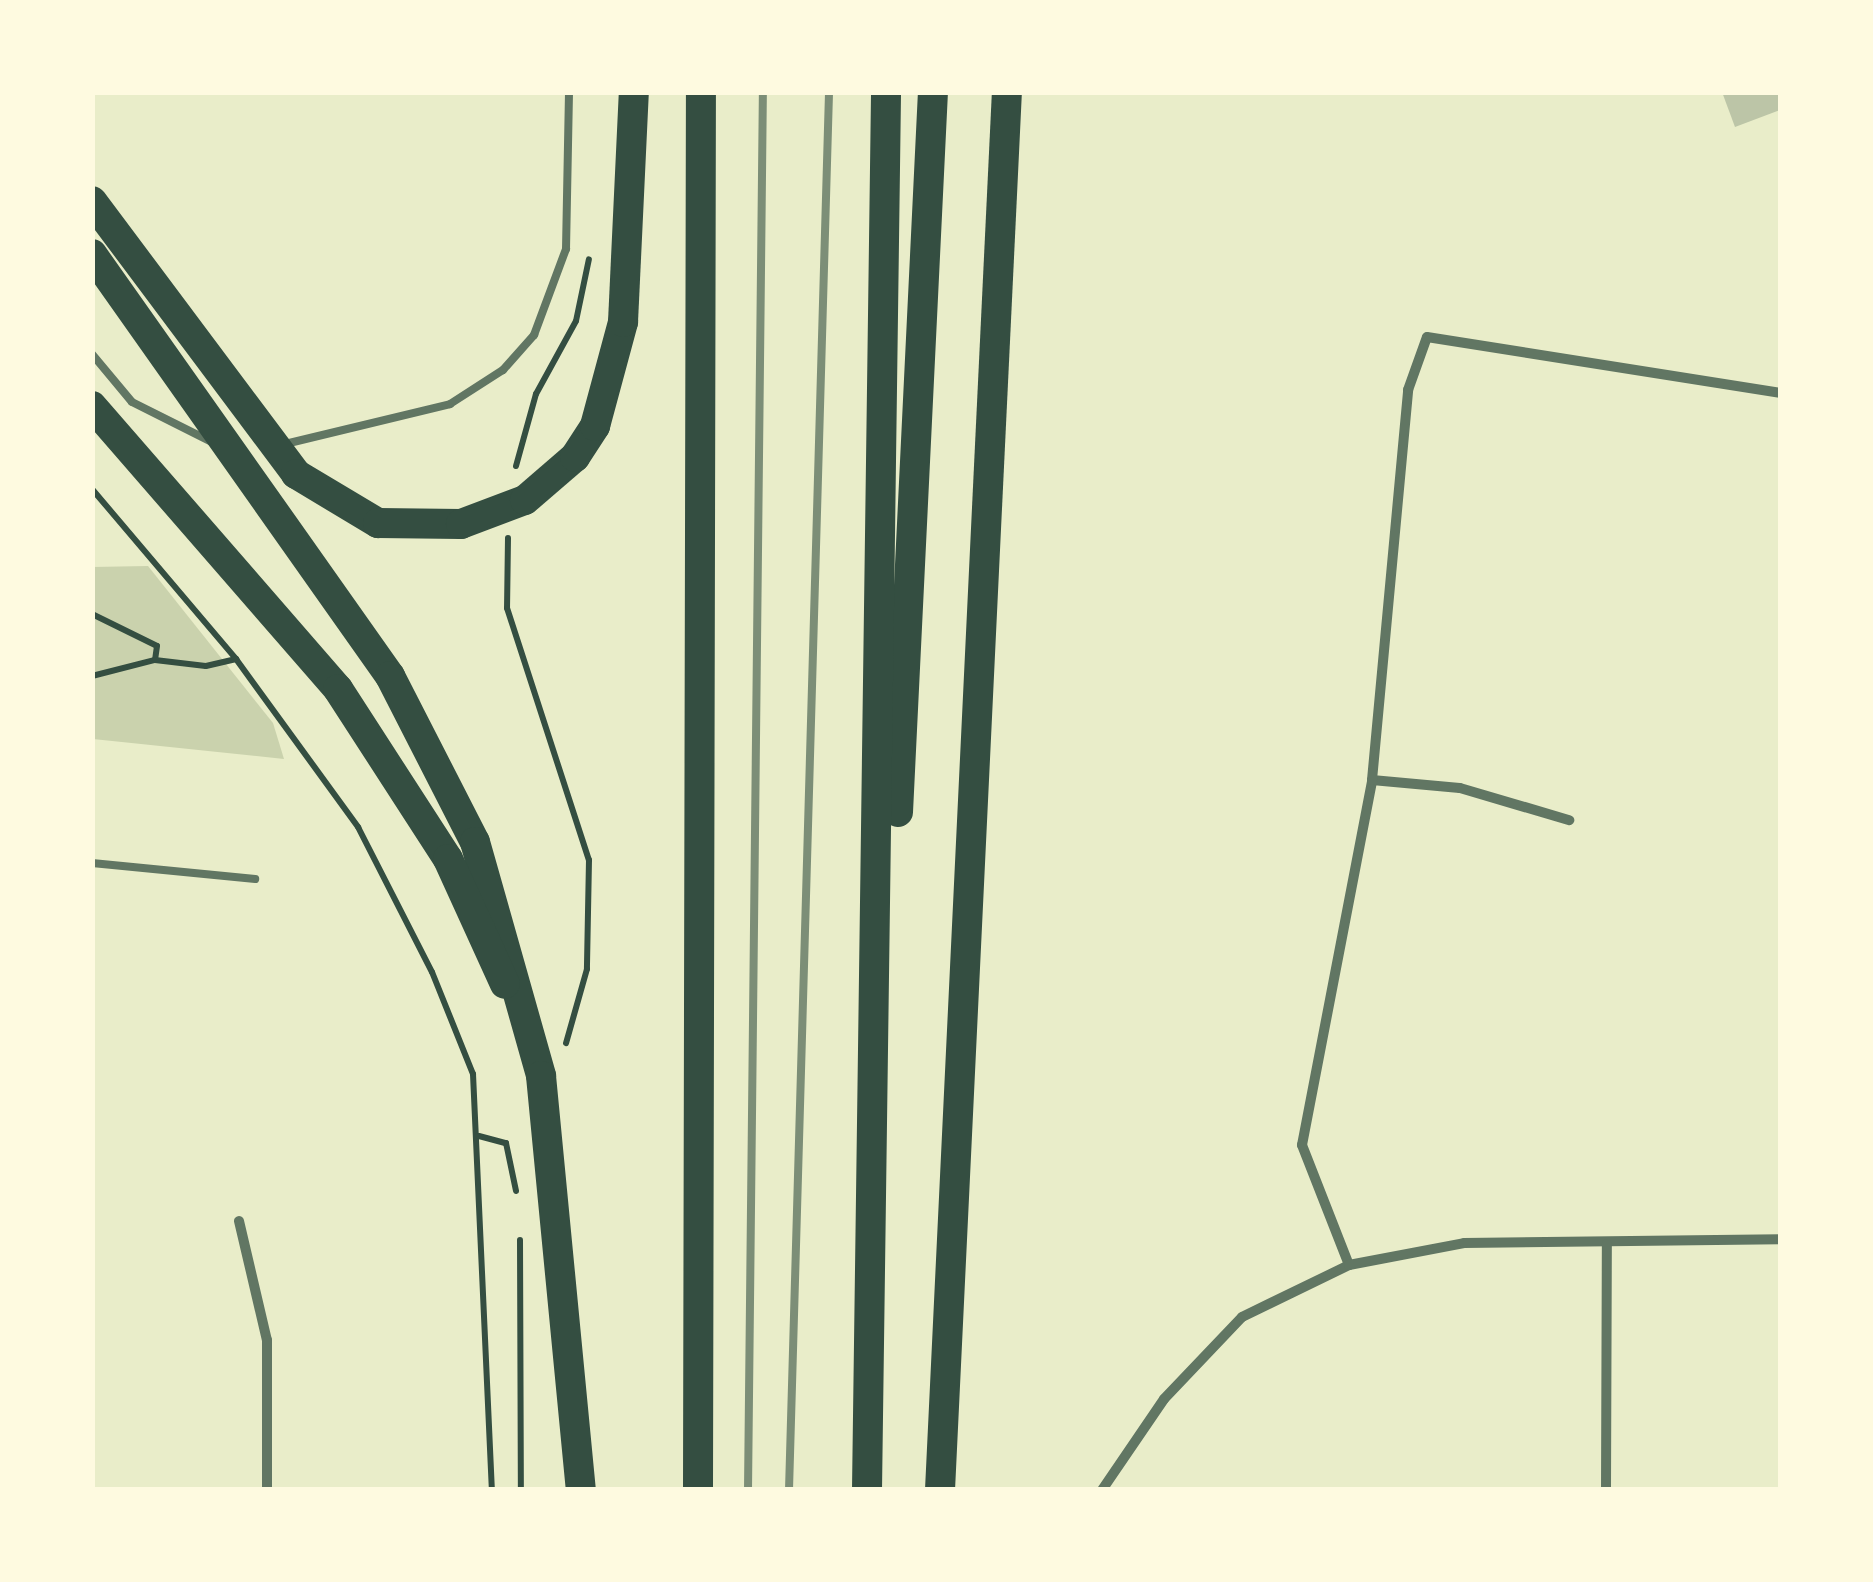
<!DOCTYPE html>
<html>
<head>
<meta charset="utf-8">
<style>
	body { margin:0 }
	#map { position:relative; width:1873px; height:1582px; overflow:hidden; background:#e9edc9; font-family:Mulish,sans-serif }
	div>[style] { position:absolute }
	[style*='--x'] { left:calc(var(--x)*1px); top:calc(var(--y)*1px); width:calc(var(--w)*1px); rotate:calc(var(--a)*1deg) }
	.green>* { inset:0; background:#cad2ad }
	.building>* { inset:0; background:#bcc5a7 }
	.path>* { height:6px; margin:-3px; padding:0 3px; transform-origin:3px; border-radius:3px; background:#344e41 }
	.service>* { height:8px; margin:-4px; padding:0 4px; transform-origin:4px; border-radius:4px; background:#617663 }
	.minor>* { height:10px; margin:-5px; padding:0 5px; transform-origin:5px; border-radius:5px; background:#617663 }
	.motorway>* { height:30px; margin:-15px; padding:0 15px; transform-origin:15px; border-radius:15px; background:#344e41 }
	.rail>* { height:8px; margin:-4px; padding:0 4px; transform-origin:4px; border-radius:4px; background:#7c8e77 }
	span { translate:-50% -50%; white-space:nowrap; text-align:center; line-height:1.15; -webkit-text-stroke:8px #fefae0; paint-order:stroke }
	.frame { position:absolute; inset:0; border:95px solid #fefae0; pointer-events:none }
</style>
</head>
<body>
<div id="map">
	<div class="green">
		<div style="clip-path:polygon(148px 566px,273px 723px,284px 759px,93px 739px,92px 567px)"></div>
	</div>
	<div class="building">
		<div style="clip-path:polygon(1722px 92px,1780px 92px,1780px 110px,1735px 127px)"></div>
	</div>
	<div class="path">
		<div style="--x:516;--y:466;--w:75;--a:-74.5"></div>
		<div style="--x:536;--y:394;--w:83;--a:-61.3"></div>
		<div style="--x:576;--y:321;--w:63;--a:-78.2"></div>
		<div style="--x:92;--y:489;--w:223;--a:49.7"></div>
		<div style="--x:236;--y:659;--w:208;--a:54"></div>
		<div style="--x:358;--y:827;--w:163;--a:63"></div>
		<div style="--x:432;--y:972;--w:110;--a:68.1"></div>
		<div style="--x:473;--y:1074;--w:416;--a:87.4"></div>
		<div style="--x:508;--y:538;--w:70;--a:90.8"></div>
		<div style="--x:507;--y:608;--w:265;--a:72"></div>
		<div style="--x:589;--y:860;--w:109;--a:91.1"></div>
		<div style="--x:587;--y:969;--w:77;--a:105.8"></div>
		<div style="--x:92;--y:614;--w:72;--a:26.2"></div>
		<div style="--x:157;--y:646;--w:14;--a:98"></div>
		<div style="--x:92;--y:676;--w:65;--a:-14.3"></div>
		<div style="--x:155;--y:660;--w:51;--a:6.7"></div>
		<div style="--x:206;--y:666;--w:31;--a:-13"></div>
		<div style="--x:479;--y:1136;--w:28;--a:15"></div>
		<div style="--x:506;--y:1143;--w:49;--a:78.2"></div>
		<div style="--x:520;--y:1240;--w:250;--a:89.8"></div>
	</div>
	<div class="service">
		<div style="--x:92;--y:354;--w:62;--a:50.2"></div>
		<div style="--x:132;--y:402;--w:94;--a:26.6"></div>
		<div style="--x:285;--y:444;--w:170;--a:-13.6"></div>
		<div style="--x:450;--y:404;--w:63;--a:-32.7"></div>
		<div style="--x:503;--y:370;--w:47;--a:-48.5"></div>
		<div style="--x:534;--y:335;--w:92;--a:-69.6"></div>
		<div style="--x:566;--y:249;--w:157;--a:-88.9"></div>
		<div style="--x:92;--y:863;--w:164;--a:5.6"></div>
	</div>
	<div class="minor">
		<div style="--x:1372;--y:780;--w:88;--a:5.2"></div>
		<div style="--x:1460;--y:788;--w:114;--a:16.4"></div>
		<div style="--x:239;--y:1221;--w:122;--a:76.8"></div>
		<div style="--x:267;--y:1340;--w:150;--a:90"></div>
		<div style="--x:1349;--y:1265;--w:129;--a:-111.4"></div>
		<div style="--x:1302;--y:1145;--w:372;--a:-79.1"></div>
		<div style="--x:1372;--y:780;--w:392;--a:-84.7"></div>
		<div style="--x:1408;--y:390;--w:56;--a:-70.3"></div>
		<div style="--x:1427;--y:337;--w:357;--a:9"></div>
		<div style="--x:1102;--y:1490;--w:110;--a:-55.7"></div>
		<div style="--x:1164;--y:1399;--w:113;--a:-46.4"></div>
		<div style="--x:1242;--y:1317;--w:119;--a:-25.9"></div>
		<div style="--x:1349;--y:1265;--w:117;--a:-10.8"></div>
		<div style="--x:1464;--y:1243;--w:316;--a:-0.7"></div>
		<div style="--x:1606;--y:1490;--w:246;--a:-89.8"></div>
	</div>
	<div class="motorway">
		<div style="--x:92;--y:201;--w:341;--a:53.2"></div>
		<div style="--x:296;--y:474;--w:96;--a:30.9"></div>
		<div style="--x:378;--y:523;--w:83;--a:0.7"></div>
		<div style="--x:461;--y:524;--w:68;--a:-20.6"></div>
		<div style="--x:525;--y:500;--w:66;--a:-40.7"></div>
		<div style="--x:575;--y:457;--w:37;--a:-57"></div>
		<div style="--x:595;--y:426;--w:108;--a:-74.9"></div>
		<div style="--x:623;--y:322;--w:230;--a:-87.3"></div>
		<div style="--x:92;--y:254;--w:517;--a:54.77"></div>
		<div style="--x:390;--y:676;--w:186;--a:62.9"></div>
		<div style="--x:475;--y:842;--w:243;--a:74.2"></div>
		<div style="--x:541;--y:1076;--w:416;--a:84.5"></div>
		<div style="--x:92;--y:406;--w:375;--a:49"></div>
		<div style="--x:338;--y:689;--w:202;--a:57.1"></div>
		<div style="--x:448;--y:859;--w:137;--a:65.5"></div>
		<div style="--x:898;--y:812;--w:721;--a:-87.22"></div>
		<div style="--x:698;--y:1490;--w:1398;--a:-89.88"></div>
		<div style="--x:867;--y:1490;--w:1398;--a:-89.22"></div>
		<div style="--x:940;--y:1490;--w:1400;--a:-87.26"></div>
	</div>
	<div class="rail">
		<div style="--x:748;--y:1490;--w:1398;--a:-89.39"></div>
		<div style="--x:789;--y:1490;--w:1399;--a:-88.36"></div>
	</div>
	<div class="frame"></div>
</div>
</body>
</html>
